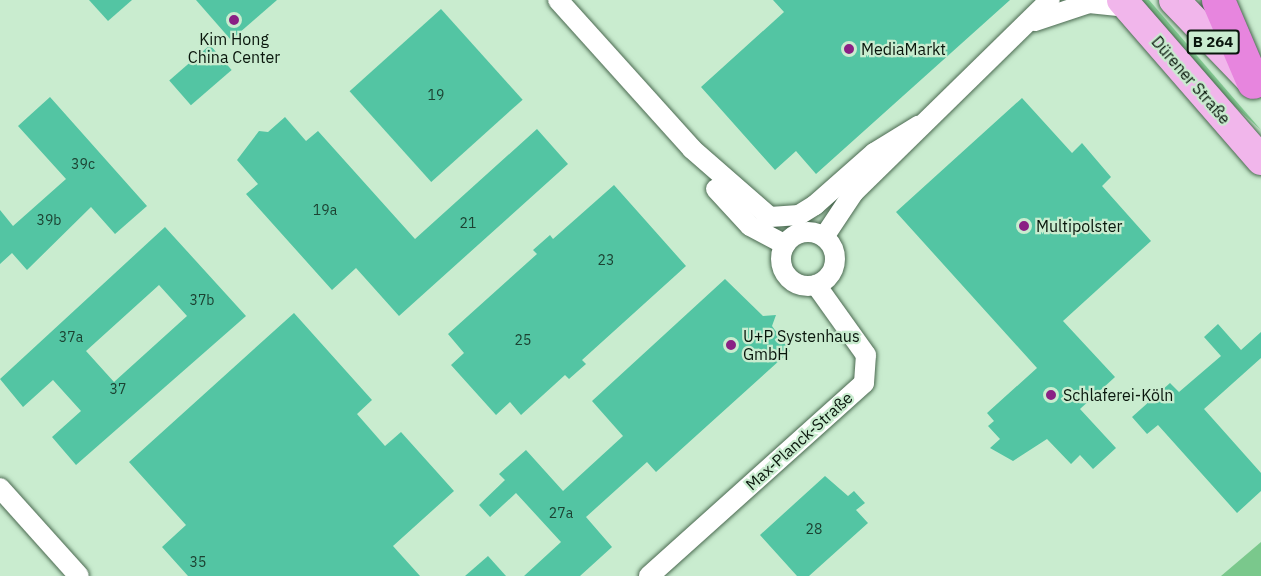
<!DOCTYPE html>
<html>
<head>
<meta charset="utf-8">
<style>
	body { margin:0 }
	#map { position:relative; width:1261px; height:576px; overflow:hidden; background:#c9eccf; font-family:"IBM Plex Sans",sans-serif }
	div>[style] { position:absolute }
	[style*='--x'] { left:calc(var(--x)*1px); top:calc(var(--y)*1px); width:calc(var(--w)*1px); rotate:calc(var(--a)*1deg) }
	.green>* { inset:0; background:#85cf95 }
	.forest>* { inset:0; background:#7ac88c }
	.building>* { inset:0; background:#53c5a3; transform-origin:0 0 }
	.roads { filter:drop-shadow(0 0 2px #4a6950) drop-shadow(0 0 2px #4a6950) }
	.street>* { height:20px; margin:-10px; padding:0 10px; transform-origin:10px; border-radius:10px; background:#fff }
	.street>.ring { margin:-10px; padding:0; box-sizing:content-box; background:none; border:20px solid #fff; border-radius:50% }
	.primary>* { height:30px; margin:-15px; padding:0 15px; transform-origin:15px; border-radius:15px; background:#f1b6eb }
	.highway>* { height:33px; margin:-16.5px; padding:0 16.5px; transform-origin:16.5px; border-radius:16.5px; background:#e785de }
	.dots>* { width:16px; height:16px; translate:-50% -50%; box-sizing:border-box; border:3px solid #c9eccf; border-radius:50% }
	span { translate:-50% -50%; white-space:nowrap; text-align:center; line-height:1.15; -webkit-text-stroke:4.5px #c9eccf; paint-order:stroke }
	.number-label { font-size:14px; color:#1c4232 }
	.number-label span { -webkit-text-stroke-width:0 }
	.shield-label span { padding:2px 4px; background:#c9eccf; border:2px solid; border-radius:4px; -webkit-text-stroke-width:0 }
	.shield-label { font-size:15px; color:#09160c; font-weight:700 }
	.poi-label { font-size:16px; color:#09160c }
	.left { translate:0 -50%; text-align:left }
	.street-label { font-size:16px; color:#09160c }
</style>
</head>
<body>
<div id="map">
	<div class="green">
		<div style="clip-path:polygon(1142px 0,1149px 0,1261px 130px,1199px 74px)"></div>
	</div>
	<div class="forest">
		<div style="clip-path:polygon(1261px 542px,1261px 576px,1221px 576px)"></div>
	</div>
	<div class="building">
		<div style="clip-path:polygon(89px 0,132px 0,108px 21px)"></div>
		<div style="clip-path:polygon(196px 0,277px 0,231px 40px)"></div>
		<div style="clip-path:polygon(773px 0,1010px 0,816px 174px,796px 151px,775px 170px,701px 87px,784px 12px)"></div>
		<div style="left:441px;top:9px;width:122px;height:123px;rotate:48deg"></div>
		<div style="left:210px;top:45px;width:33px;height:54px;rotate:49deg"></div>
		<div style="clip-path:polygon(50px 97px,147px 206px,115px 234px,91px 207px,27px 270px,12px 253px,0 264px,0 210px,13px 226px,66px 179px,18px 126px)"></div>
		<div style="clip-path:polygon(1022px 98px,1072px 153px,1082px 143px,1111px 177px,1102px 186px,1151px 241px,1063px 321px,1115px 377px,1080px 409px,1116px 448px,1093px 469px,1080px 455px,1071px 464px,1047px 439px,1013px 461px,990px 448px,1000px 439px,988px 426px,994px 421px,987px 413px,1037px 368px,896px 212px)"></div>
		<div style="clip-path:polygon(285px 117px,306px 141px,318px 131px,415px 239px,537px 129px,568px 164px,399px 316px,356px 268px,332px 290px,246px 194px,258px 184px,237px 160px,259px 131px,268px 132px)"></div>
		<div style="clip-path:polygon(614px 185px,686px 266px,582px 360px,586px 364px,569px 379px,565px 375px,521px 415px,510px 402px,496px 415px,451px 365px,464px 353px,448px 334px,537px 254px,533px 250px,550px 235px,553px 239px)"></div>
		<div style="clip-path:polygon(evenodd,165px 227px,246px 316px,76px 465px,52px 437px,81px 411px,53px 380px,23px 407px,0 379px,165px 227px,159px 285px,187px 316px,114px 382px,86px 351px,159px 285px)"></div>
		<div style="clip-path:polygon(725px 279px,763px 316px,776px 315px,772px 326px,790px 351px,656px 472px,647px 462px,586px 517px,612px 547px,580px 576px,524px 576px,561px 542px,516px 493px,490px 517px,479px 505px,505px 480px,499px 474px,526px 450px,563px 491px,623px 436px,592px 401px)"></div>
		<div style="clip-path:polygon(294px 313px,372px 400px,357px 414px,385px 446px,401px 432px,454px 491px,393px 546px,420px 576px,188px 576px,162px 547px,186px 525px,129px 462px)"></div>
		<div style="clip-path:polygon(1218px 324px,1241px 350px,1261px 332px,1261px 358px,1204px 409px,1261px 473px,1261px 491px,1237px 513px,1158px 425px,1147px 434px,1132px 417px,1170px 383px,1179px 392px,1221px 356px,1204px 337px)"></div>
		<div style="clip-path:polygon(825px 476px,848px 496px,854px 491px,865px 503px,856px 510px,868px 523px,809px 576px,797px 576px,760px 535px)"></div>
		<div style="clip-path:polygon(488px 556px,506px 576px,465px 576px)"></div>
	</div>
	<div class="roads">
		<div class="street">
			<div style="--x:558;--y:0;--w:200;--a:48"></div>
			<div style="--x:692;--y:149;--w:103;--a:41.1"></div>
			<div style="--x:770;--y:217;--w:29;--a:-4"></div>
			<div style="--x:799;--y:215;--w:19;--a:-32"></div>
			<div style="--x:815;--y:205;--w:79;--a:-41.4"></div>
			<div style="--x:874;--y:153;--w:52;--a:-31.5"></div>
			<div style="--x:1035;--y:21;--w:57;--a:-18.4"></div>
			<div style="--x:1089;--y:3;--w:39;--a:6"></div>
			<div style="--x:716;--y:189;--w:50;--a:47.4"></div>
			<div style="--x:750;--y:226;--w:40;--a:28"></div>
			<div class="ring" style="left:781px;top:232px;width:34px;height:34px"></div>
			<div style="--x:824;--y:237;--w:54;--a:-56.3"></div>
			<div style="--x:854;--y:192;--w:274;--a:-44.4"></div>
			<div style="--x:0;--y:488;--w:118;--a:48.1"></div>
			<div style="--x:649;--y:576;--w:289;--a:-41.9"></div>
			<div style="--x:864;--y:383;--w:28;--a:-86"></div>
			<div style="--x:866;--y:355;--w:86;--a:-125.5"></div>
		</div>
		<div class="primary">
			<div style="--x:1122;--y:0;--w:212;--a:49"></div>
			<div style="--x:1174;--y:0;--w:111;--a:46.1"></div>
		</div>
		<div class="highway">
			<div style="--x:1218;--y:0;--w:89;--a:66.9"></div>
		</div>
	</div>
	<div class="dots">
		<div style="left:234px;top:20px;background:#8a2085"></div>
		<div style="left:849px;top:49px;background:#8a2085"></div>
		<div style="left:1024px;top:226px;background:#8a2085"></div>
		<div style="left:731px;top:345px;background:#8a2085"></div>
		<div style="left:1051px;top:395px;background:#8a2085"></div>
	</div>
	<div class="number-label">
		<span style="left:436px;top:95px">19</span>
		<span style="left:83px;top:164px">39c</span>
		<span style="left:325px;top:210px">19a</span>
		<span style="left:49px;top:220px">39b</span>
		<span style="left:468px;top:223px">21</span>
		<span style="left:606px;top:260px">23</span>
		<span style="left:202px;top:300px">37b</span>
		<span style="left:71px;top:337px">37a</span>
		<span style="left:523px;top:340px">25</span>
		<span style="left:118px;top:389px">37</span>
		<span style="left:561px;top:513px">27a</span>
		<span style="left:814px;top:529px">28</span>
		<span style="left:198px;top:562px">35</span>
	</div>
	<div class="shield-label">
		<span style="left:1213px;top:42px">B 264</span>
	</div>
	<div class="poi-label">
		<span style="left:234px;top:48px">Kim Hong<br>China Center</span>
		<span class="left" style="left:861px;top:49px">MediaMarkt</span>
		<span class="left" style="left:1036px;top:226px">Multipolster</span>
		<span class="left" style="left:743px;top:345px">U+P Systenhaus<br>GmbH</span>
		<span class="left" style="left:1063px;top:395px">Schlaferei-Köln</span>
	</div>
	<div class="street-label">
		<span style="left:1191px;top:80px;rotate:49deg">Dürener Straße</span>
		<span style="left:799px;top:441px;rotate:-42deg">Max-Planck-Straße</span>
	</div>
</div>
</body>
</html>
